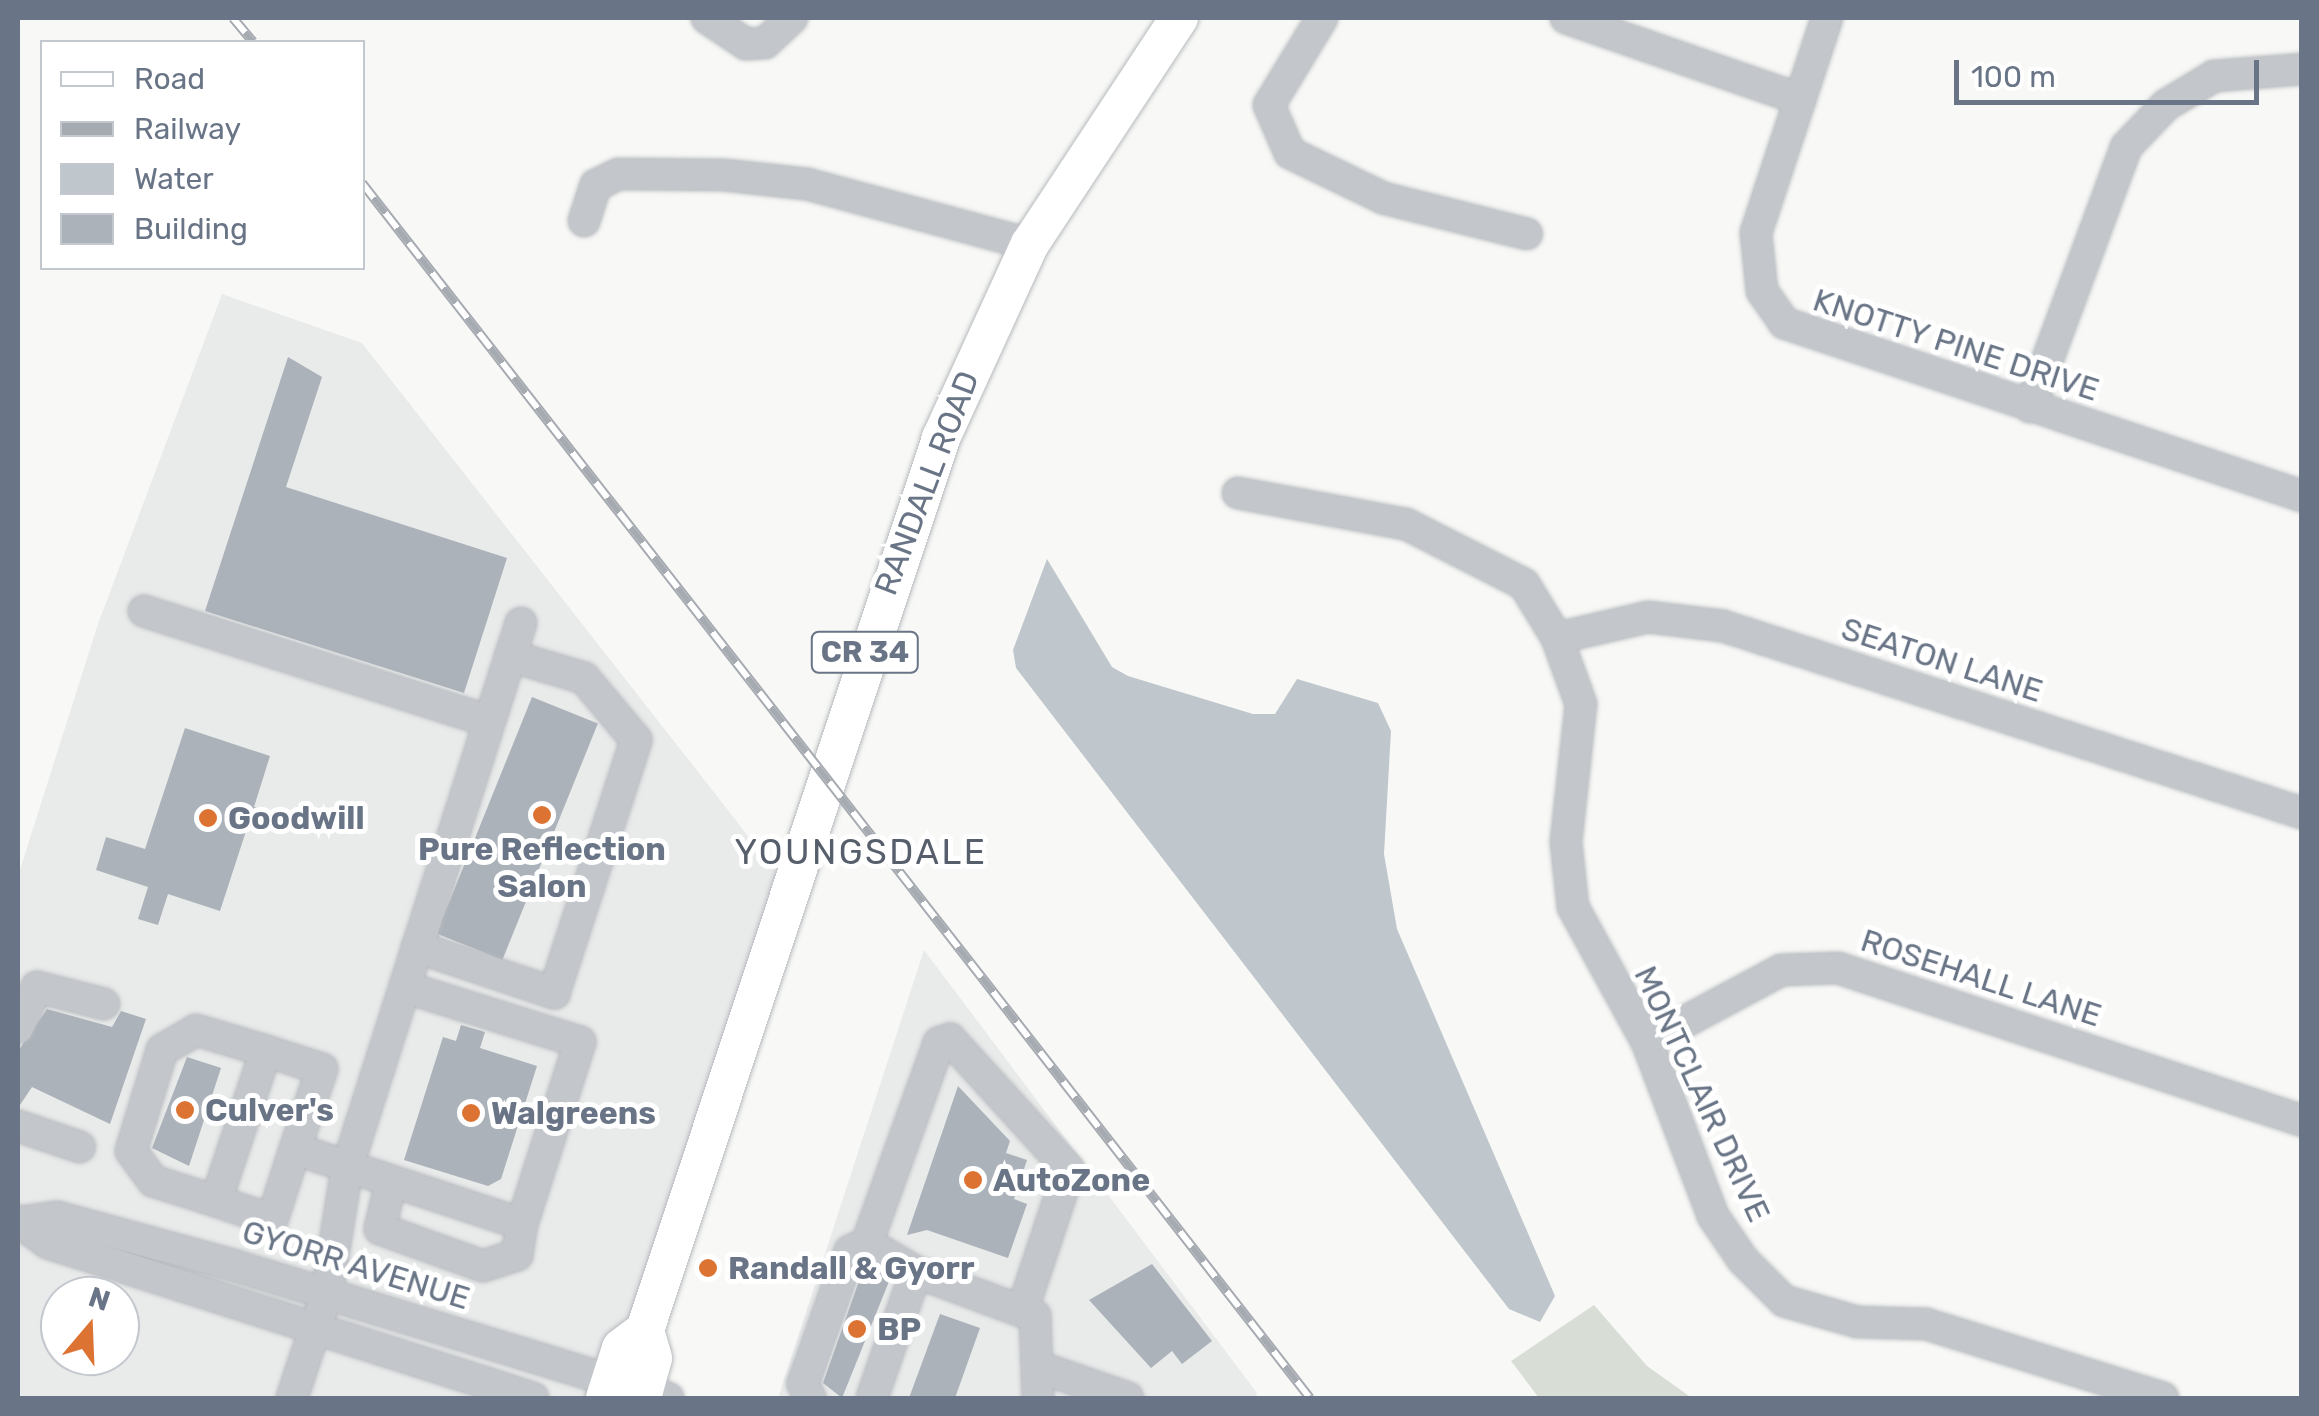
<!DOCTYPE html>
<html>
<head>
<meta charset="utf-8">
<style>
	body { margin:0 }
	#map { position:relative; width:2319px; height:1416px; overflow:hidden; background:#f8f9f6; font-family:Rubik,sans-serif }
	div>[style] { position:absolute }
	[style*='--x'] { left:calc(var(--x)*1px); top:calc(var(--y)*1px); width:calc(var(--w)*1px); rotate:calc(var(--a)*1deg) }
	.built>* { inset:0; background:#e9eaea }
	.green>* { inset:0; background:#d8ded6 }
	.water>* { inset:0; background:#bfc6cc }
	.building>* { inset:0; background:#abb2b9; transform-origin:0 0 }
	.roads { filter:drop-shadow(0 0 2px #b6b9be) drop-shadow(0 0 2px #b6b9be) }
	.minor>* { height:30px; margin:-15px; padding:0 15px; transform-origin:15px; border-radius:15px; background:#c3c6ca }
	.major>* { height:38px; margin:-19px; padding:0 19px; transform-origin:19px; border-radius:19px; background:#fff }
	.rail>* { height:10px; margin-top:-5px; transform-origin:0; background:repeating-linear-gradient(90deg,#fff 0 19px,#a6aab1 0 38px); box-sizing:border-box; border-block:2px solid #a6aab1 }
	.dots>* { width:28px; height:28px; translate:-50% -50%; box-sizing:border-box; border:5px solid #fff; border-radius:50% }
	span { translate:-50% -50%; white-space:nowrap; text-align:center; line-height:1.15; -webkit-text-stroke:10px #fff; paint-order:stroke }
	.shield-label span { padding:2px 8px; background:#fff; border:2px solid; border-radius:8px; -webkit-text-stroke-width:0 }
	.shield-label { font-size:30px; color:#697586; font-weight:700 }
	.street-label { font-size:32px; color:#697586 }
	.poi-label { font-size:32px; color:#697586; font-weight:700 }
	.left { translate:0 -50%; text-align:left }
	.neighbourhood-label { font-size:35px; color:#575f6c; letter-spacing:2.5px }
	.frame { position:absolute; inset:0; border:20px solid #697586; pointer-events:none }
	.legend { position:absolute; left:40px; top:40px; width:325px; height:230px; box-sizing:border-box; background:#fff; border:2px solid #c3c8cf; margin:0; padding:12px 18px; list-style:none; font-size:30px; color:#697586 }
	.legend li { display:flex; align-items:center; gap:20px; height:50px }
	.legend b { width:50px; border:2px solid #c3c8cf }
	.north { position:absolute; left:40px; top:1276px; width:100px; height:100px; box-sizing:border-box; background:#fff; border:2px solid #c3c8cf; border-radius:50%; rotate:19deg; font-size:28px; font-weight:700; line-height:40px; text-align:center; color:#697586 }
	.north::after { content:''; display:block; margin:auto; width:35px; height:45px; background:#dd7332; clip-path:polygon(50% 0,100% 100%,50% 72%,0 100%) }
	.scale { position:absolute; left:1954px; top:60px; width:305px; height:45px; box-sizing:border-box; border:5px solid #697586; border-top:0; padding-left:12px; font-size:30px; line-height:35px; white-space:nowrap; color:#697586; -webkit-text-stroke:8px #fff; paint-order:stroke }
</style>
</head>
<body>
<div id="map">
	<div class="built">
		<div style="clip-path:polygon(evenodd,222px 294px,362px 343px,778px 874px,606px 1398px,18px 1398px,18px 876px,98px 624px,222px 294px,60px 1296px,120px 1296px,120px 1356px,60px 1356px,60px 1296px)"></div>
		<div style="clip-path:polygon(924px 950px,1257px 1393px,1255px 1398px,778px 1398px)"></div>
	</div>
	<div class="green">
		<div style="clip-path:polygon(1594px 1305px,1647px 1366px,1692px 1398px,1539px 1398px,1511px 1361px)"></div>
	</div>
	<div class="water">
		<div style="clip-path:polygon(1047px 559px,1112px 667px,1128px 676px,1253px 714px,1275px 714px,1297px 679px,1378px 703px,1391px 731px,1384px 854px,1397px 929px,1555px 1296px,1540px 1322px,1509px 1309px,1016px 668px,1013px 650px)"></div>
	</div>
	<div class="building">
		<div style="clip-path:polygon(288px 357px,322px 377px,286px 487px,507px 558px,464px 693px,205px 611px)"></div>
		<div style="left:532px;top:697px;width:71px;height:255px;rotate:22deg"></div>
		<div style="clip-path:polygon(185px 728px,270px 756px,254px 807px,264px 809px,257px 830px,247px 828px,220px 911px,168px 894px,158px 925px,138px 919px,148px 887px,96px 870px,106px 837px,145px 849px)"></div>
		<div style="clip-path:polygon(47px 1009px,112px 1027px,121px 1011px,146px 1019px,110px 1124px,32px 1087px,18px 1108px,18px 1051px)"></div>
		<div style="clip-path:polygon(461px 1025px,485px 1032px,480px 1048px,537px 1066px,501px 1179px,488px 1186px,404px 1160px,443px 1037px,456px 1041px)"></div>
		<div style="clip-path:polygon(187px 1057px,221px 1068px,189px 1166px,152px 1148px)"></div>
		<div style="clip-path:polygon(958px 1086px,1010px 1141px,1006px 1153px,1027px 1160px,1014px 1199px,1027px 1204px,1008px 1258px,927px 1230px,907px 1235px)"></div>
		<div style="clip-path:polygon(865px 1264px,890px 1279px,842px 1398px,823px 1383px)"></div>
		<div style="clip-path:polygon(1152px 1264px,1212px 1341px,1182px 1364px,1172px 1351px,1151px 1368px,1089px 1300px)"></div>
		<div style="clip-path:polygon(940px 1314px,980px 1328px,955px 1398px,909px 1398px)"></div>
	</div>
	<div class="roads">
		<div class="minor">
			<div style="--x:707;--y:18;--w:47;--a:33.7"></div>
			<div style="--x:746;--y:44;--w:19;--a:-3"></div>
			<div style="--x:765;--y:43;--w:37;--a:-43"></div>
			<div style="--x:1322;--y:18;--w:102;--a:121.3"></div>
			<div style="--x:1269;--y:105;--w:52;--a:66.4"></div>
			<div style="--x:1290;--y:153;--w:103;--a:25.8"></div>
			<div style="--x:1383;--y:198;--w:148;--a:14"></div>
			<div style="--x:1566;--y:18;--w:248;--a:19.1"></div>
			<div style="--x:1827;--y:18;--w:226;--a:108.3"></div>
			<div style="--x:1756;--y:233;--w:58;--a:84.1"></div>
			<div style="--x:1762;--y:291;--w:39;--a:55"></div>
			<div style="--x:1784;--y:323;--w:546;--a:18.47"></div>
			<div style="--x:584;--y:221;--w:38;--a:-72"></div>
			<div style="--x:596;--y:185;--w:25;--a:-26"></div>
			<div style="--x:619;--y:174;--w:105;--a:0.5"></div>
			<div style="--x:724;--y:175;--w:83;--a:6.2"></div>
			<div style="--x:807;--y:184;--w:231;--a:15.1"></div>
			<div style="--x:2030;--y:407;--w:277;--a:-69.7"></div>
			<div style="--x:2126;--y:147;--w:58;--a:-46.4"></div>
			<div style="--x:2166;--y:105;--w:56;--a:-31.1"></div>
			<div style="--x:2214;--y:76;--w:88;--a:-4.5"></div>
			<div style="--x:1238;--y:493;--w:171;--a:10.5"></div>
			<div style="--x:1406;--y:524;--w:132;--a:27"></div>
			<div style="--x:1524;--y:584;--w:63;--a:58.6"></div>
			<div style="--x:1557;--y:638;--w:70;--a:70"></div>
			<div style="--x:1581;--y:704;--w:139;--a:96.2"></div>
			<div style="--x:1566;--y:842;--w:65;--a:83.9"></div>
			<div style="--x:1573;--y:907;--w:154;--a:61.3"></div>
			<div style="--x:1647;--y:1042;--w:186;--a:69.2"></div>
			<div style="--x:1713;--y:1216;--w:53;--a:55.7"></div>
			<div style="--x:1743;--y:1260;--w:58;--a:45"></div>
			<div style="--x:1784;--y:1301;--w:76;--a:16"></div>
			<div style="--x:1857;--y:1322;--w:69;--a:1.7"></div>
			<div style="--x:1926;--y:1324;--w:248;--a:17.3"></div>
			<div style="--x:144;--y:611;--w:362;--a:17.7"></div>
			<div style="--x:1557;--y:638;--w:93;--a:-13"></div>
			<div style="--x:1648;--y:617;--w:76;--a:6.8"></div>
			<div style="--x:1723;--y:626;--w:608;--a:17.9"></div>
			<div style="--x:417;--y:947;--w:145;--a:18.6"></div>
			<div style="--x:554;--y:993;--w:266;--a:-72"></div>
			<div style="--x:636;--y:740;--w:81;--a:-130"></div>
			<div style="--x:584;--y:678;--w:77;--a:-163.4"></div>
			<div style="--x:18;--y:1028;--w:45;--a:-65.1"></div>
			<div style="--x:37;--y:987;--w:69;--a:14.2"></div>
			<div style="--x:1647;--y:1042;--w:152;--a:-28.2"></div>
			<div style="--x:1781;--y:970;--w:57;--a:-2"></div>
			<div style="--x:1838;--y:968;--w:489;--a:18.2"></div>
			<div style="--x:18;--y:1126;--w:65;--a:18.7"></div>
			<div style="--x:295;--y:1149;--w:75;--a:107.9"></div>
			<div style="--x:272;--y:1220;--w:59;--a:-161.3"></div>
			<div style="--x:216;--y:1201;--w:158;--a:-71.6"></div>
			<div style="--x:266;--y:1051;--w:59;--a:17.8"></div>
			<div style="--x:322;--y:1069;--w:84;--a:108.6"></div>
			<div style="--x:295;--y:1149;--w:239;--a:18.3"></div>
			<div style="--x:522;--y:1224;--w:191;--a:-72.3"></div>
			<div style="--x:580;--y:1042;--w:183;--a:-162.6"></div>
			<div style="--x:391;--y:1182;--w:48;--a:103.2"></div>
			<div style="--x:380;--y:1229;--w:109;--a:19.8"></div>
			<div style="--x:483;--y:1266;--w:36;--a:-18"></div>
			<div style="--x:517;--y:1255;--w:31;--a:-81"></div>
			<div style="--x:216;--y:1201;--w:66;--a:-162.4"></div>
			<div style="--x:153;--y:1181;--w:37;--a:-126"></div>
			<div style="--x:131;--y:1151;--w:106;--a:-72.9"></div>
			<div style="--x:162;--y:1050;--w:39;--a:-30"></div>
			<div style="--x:196;--y:1030;--w:73;--a:16.7"></div>
			<div style="--x:18;--y:1221;--w:37;--a:36"></div>
			<div style="--x:48;--y:1243;--w:509;--a:17.72"></div>
			<div style="--x:21;--y:1222;--w:36;--a:-8"></div>
			<div style="--x:57;--y:1217;--w:186;--a:15.3"></div>
			<div style="--x:236;--y:1266;--w:452;--a:17"></div>
			<div style="--x:867;--y:1243;--w:57;--a:30.6"></div>
			<div style="--x:1039;--y:1367;--w:94;--a:19.2"></div>
			<div style="--x:292;--y:1398;--w:111;--a:-71.6"></div>
			<div style="--x:327;--y:1293;--w:127;--a:-80.9"></div>
			<div style="--x:347;--y:1168;--w:572;--a:-72.29"></div>
			<div style="--x:810;--y:1398;--w:16;--a:-117"></div>
			<div style="--x:803;--y:1384;--w:141;--a:-70.5"></div>
			<div style="--x:850;--y:1251;--w:19;--a:-25"></div>
			<div style="--x:867;--y:1243;--w:213;--a:-70.2"></div>
			<div style="--x:939;--y:1043;--w:12;--a:-20"></div>
			<div style="--x:950;--y:1039;--w:177;--a:47.7"></div>
			<div style="--x:1069;--y:1170;--w:145;--a:108.4"></div>
			<div style="--x:872;--y:1398;--w:133;--a:-70.8"></div>
			<div style="--x:916;--y:1272;--w:127;--a:20.3"></div>
			<div style="--x:1035;--y:1316;--w:82;--a:87.9"></div>
		</div>
		<div class="major">
			<div style="--x:605;--y:1398;--w:52;--a:-72.3"></div>
			<div style="--x:621;--y:1348;--w:30;--a:-37"></div>
			<div style="--x:642;--y:1398;--w:41;--a:-74.6"></div>
			<div style="--x:653;--y:1358;--w:29;--a:-106"></div>
			<div style="--x:645;--y:1330;--w:940;--a:-71.64"></div>
			<div style="--x:941;--y:438;--w:213;--a:-65.4"></div>
			<div style="--x:1030;--y:244;--w:271;--a:-56.6"></div>
		</div>
	</div>
	<div class="rail">
		<div style="--x:233;--y:18;--w:31;--a:50"></div>
		<div style="--x:362;--y:183;--w:1541;--a:52.04"></div>
	</div>
	<div class="dots">
		<div style="left:542px;top:815px;background:#dd7332"></div>
		<div style="left:208px;top:818px;background:#dd7332"></div>
		<div style="left:185px;top:1110px;background:#dd7332"></div>
		<div style="left:471px;top:1113px;background:#dd7332"></div>
		<div style="left:973px;top:1180px;background:#dd7332"></div>
		<div style="left:708px;top:1268px;background:#dd7332"></div>
		<div style="left:857px;top:1329px;background:#dd7332"></div>
	</div>
	<div class="shield-label">
		<span style="left:865px;top:652px">CR 34</span>
	</div>
	<div class="street-label">
		<span style="left:1956px;top:345px;rotate:18deg">KNOTTY PINE DRIVE</span>
		<span style="left:927px;top:483px;rotate:-69deg">RANDALL ROAD</span>
		<span style="left:1942px;top:660px;rotate:18deg">SEATON LANE</span>
		<span style="left:1981px;top:978px;rotate:18deg">ROSEHALL LANE</span>
		<span style="left:1702px;top:1094px;rotate:65deg">MONTCLAIR DRIVE</span>
		<span style="left:356px;top:1265px;rotate:17deg">GYORR AVENUE</span>
	</div>
	<div class="poi-label">
		<span class="left" style="left:228px;top:818px">Goodwill</span>
		<span style="left:542px;top:868px">Pure Reflection<br>Salon</span>
		<span class="left" style="left:205px;top:1110px">Culver's</span>
		<span class="left" style="left:491px;top:1113px">Walgreens</span>
		<span class="left" style="left:993px;top:1180px">AutoZone</span>
		<span class="left" style="left:728px;top:1268px">Randall &amp; Gyorr</span>
		<span class="left" style="left:877px;top:1329px">BP</span>
	</div>
	<div class="neighbourhood-label">
		<span style="left:861px;top:852px">YOUNGSDALE</span>
	</div>
	<div class="frame"></div>
	<ul class="legend">
	<li><b style="height:12px;background:#fff"></b>Road</li>
	<li><b style="height:12px;background:#a6aab1"></b>Railway</li>
	<li><b style="height:28px;background:#bfc6cc"></b>Water</li>
	<li><b style="height:28px;background:#abb2b9"></b>Building</li>
	</ul>
	<div class="north">N</div>
	<div class="scale">100 m</div>
</div>
</body>
</html>
